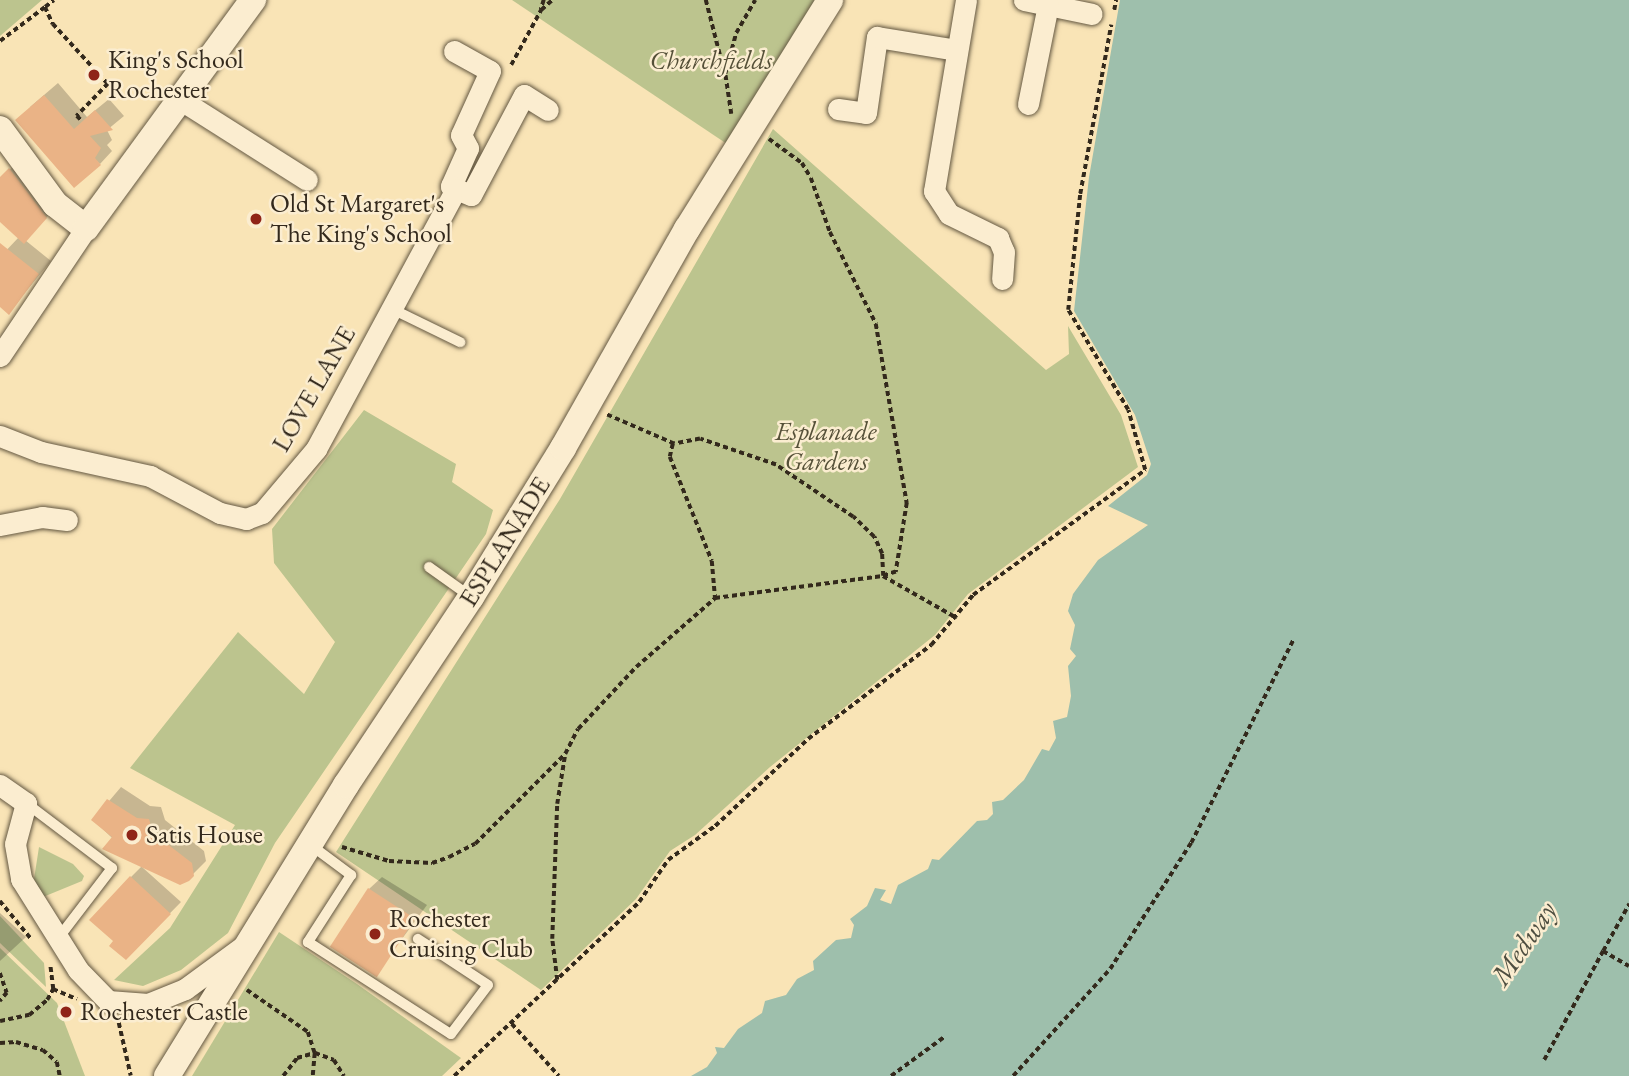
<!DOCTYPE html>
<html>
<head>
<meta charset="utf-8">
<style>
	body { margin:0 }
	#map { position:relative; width:1629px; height:1076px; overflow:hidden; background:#f9e4b6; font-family:"EB Garamond",serif }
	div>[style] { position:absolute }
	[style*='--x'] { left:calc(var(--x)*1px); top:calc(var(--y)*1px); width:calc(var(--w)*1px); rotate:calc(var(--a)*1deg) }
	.green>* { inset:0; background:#bcc48e }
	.water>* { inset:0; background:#9ebfac }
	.shadow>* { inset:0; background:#0003 }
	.building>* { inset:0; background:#eab386; transform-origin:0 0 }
	.path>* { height:3.5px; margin-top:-1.75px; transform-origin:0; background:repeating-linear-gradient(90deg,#33291c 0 5px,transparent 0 8.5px) }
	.roads { filter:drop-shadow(0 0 2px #645842) drop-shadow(0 0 2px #645842) }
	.service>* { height:10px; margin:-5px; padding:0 5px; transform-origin:5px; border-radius:5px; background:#fbedd0 }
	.minor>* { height:21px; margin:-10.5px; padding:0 10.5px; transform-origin:10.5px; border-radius:10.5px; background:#fbedd0 }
	.tertiary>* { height:26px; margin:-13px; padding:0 13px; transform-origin:13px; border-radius:13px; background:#fbedd0 }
	.dots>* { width:19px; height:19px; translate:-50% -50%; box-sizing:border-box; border:4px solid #fbedd0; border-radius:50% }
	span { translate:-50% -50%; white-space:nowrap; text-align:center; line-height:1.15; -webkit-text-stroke:5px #fbedd0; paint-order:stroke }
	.poi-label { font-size:26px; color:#33291c }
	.left { translate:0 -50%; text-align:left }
	.park-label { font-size:26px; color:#555038; font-style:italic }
	.street-label { font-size:26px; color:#33291c }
	.water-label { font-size:28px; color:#4e4e40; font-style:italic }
</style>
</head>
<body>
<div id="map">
	<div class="green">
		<div style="clip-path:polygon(0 0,42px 0,0 36px)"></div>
		<div style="clip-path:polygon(512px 0,819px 0,730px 146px)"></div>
		<div style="clip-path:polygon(773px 129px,1046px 370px,1069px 354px,1068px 326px,1121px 415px,1138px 467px,968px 594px,935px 635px,770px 767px,695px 835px,670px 851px,636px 899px,541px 990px,336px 852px,560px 499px)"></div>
		<div style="clip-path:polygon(364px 410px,456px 464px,452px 482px,493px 510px,486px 534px,275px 843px,228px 933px,181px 970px,143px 986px,114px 980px,170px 928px,235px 825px,130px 768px,238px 632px,304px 694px,335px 642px,274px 563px,272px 529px)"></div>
		<div style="clip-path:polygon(39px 847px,73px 864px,84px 876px,82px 881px,43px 897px,34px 879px)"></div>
		<div style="clip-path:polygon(0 916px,44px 963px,46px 987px,0 943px)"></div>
		<div style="clip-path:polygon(279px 932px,357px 984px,461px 1058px,442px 1076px,192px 1076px)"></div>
		<div style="clip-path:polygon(0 948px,57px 1003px,85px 1076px,0 1076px)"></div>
	</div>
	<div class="water">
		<div style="clip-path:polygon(1120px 0,1629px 0,1629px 1076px,691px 1076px,707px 1067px,717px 1053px,715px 1047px,724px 1048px,738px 1029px,762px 1013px,765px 1001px,786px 995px,797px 979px,814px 970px,813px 961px,836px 940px,851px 938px,854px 925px,850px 919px,867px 906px,875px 888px,886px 890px,880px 900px,891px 904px,898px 885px,928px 869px,932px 859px,939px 860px,977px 821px,987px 820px,993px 814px,992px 802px,1003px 800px,1024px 780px,1042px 749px,1049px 751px,1056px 738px,1053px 721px,1067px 717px,1071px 696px,1068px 666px,1076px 656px,1070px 649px,1075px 625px,1068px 611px,1073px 594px,1098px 560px,1148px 525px,1108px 506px,1147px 475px,1151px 464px,1135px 415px,1074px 311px,1089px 177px)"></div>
	</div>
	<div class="shadow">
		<div style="clip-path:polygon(58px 83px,87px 117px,109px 99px,124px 116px,107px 130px,112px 140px,107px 145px,112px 151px,100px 164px,30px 107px)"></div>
		<div style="clip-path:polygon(23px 157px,59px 204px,25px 240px,51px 261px,9px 312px,0 305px,0 257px,19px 237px,0 219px,0 179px)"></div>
		<div style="clip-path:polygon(121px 787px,150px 806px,161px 807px,165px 820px,204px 851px,206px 861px,193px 874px,142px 867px,181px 902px,126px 958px,116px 941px,131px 877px,142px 866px,93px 820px)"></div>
		<div style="clip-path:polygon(382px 877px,427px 905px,376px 974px,369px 889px)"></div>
		<div style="clip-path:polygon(0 913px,26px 937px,0 961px)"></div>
	</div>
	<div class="building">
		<div style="clip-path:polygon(44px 95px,74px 129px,95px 110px,113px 130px,90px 136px,101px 148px,95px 158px,101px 165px,74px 188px,15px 120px)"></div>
		<div style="clip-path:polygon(9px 168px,47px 218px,24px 244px,0 222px,0 177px)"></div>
		<div style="clip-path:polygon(0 243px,39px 274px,9px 315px,0 307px)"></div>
		<div style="clip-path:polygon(107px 799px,137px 818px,149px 819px,153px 833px,192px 863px,194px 876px,189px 881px,180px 885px,102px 849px,112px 837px,91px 820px)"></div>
		<div style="clip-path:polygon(130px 876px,171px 914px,126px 960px,109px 946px,113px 941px,89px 920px)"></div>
		<div style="left:368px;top:888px;width:56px;height:70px;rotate:33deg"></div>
	</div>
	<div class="path">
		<div style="--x:544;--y:0;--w:10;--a:107"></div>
		<div style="--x:541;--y:10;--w:15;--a:-42"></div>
		<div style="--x:706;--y:0;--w:76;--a:75.6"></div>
		<div style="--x:45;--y:7;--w:11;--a:-38"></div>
		<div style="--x:1114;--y:10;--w:10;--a:-79"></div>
		<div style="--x:0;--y:41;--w:56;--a:-37.1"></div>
		<div style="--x:45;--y:7;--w:19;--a:65"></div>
		<div style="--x:53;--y:24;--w:81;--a:47.5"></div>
		<div style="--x:108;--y:84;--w:45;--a:134.1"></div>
		<div style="--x:77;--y:116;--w:7;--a:45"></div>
		<div style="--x:511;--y:65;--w:63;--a:-61.4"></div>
		<div style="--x:731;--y:114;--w:40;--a:-98.5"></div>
		<div style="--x:725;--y:74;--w:42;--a:-75"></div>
		<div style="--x:736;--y:33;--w:38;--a:-60"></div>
		<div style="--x:769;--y:139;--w:41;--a:36"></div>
		<div style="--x:802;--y:163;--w:17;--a:59"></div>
		<div style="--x:811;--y:178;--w:57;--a:70.6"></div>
		<div style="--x:830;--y:232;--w:103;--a:63.4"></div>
		<div style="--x:876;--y:324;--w:182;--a:80.2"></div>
		<div style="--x:907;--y:503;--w:70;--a:99.1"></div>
		<div style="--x:896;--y:572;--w:14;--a:163"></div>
		<div style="--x:883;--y:576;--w:85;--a:29.6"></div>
		<div style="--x:673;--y:444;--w:13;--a:103"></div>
		<div style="--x:670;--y:457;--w:112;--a:68"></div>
		<div style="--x:712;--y:561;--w:37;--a:85"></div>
		<div style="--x:342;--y:847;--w:49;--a:16.6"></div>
		<div style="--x:389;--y:861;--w:43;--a:2.7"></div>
		<div style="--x:432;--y:863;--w:18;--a:-19"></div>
		<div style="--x:449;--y:857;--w:29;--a:-27"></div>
		<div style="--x:475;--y:844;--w:126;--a:-45"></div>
		<div style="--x:0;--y:901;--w:50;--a:50.6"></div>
		<div style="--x:1603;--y:951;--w:54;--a:-61"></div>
		<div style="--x:0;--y:973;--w:21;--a:71"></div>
		<div style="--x:7;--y:993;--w:11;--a:131"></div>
		<div style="--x:557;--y:980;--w:41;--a:-97"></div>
		<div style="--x:552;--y:939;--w:135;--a:-87.9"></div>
		<div style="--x:557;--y:804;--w:51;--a:-80.9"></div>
		<div style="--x:565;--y:754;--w:28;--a:-63"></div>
		<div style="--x:578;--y:729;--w:85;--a:-46.9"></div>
		<div style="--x:636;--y:667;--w:105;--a:-41.1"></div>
		<div style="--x:715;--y:598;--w:169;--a:-7.5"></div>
		<div style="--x:883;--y:576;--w:22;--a:-93"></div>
		<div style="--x:882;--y:554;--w:19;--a:-115"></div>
		<div style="--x:874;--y:537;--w:29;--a:-136"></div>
		<div style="--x:853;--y:517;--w:93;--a:-146"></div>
		<div style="--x:776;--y:465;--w:80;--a:-161.1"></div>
		<div style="--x:700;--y:439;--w:26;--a:169"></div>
		<div style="--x:674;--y:444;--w:73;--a:-156.6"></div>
		<div style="--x:53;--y:989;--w:26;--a:23"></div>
		<div style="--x:247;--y:990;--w:74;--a:34.5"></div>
		<div style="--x:308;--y:1032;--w:22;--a:72"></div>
		<div style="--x:315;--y:1053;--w:23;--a:95"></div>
		<div style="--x:0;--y:1021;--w:30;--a:-12"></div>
		<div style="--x:29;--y:1015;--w:23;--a:-40"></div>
		<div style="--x:47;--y:1000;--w:13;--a:-61"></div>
		<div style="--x:53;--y:989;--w:23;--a:-97"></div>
		<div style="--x:119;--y:1023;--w:54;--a:77.2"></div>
		<div style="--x:512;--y:1024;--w:70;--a:47.9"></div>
		<div style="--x:0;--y:1043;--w:16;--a:-4"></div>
		<div style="--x:16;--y:1042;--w:28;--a:17"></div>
		<div style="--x:43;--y:1050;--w:18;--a:41"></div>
		<div style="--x:57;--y:1062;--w:14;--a:78"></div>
		<div style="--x:1544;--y:1060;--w:124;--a:-61.6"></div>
		<div style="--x:1603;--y:951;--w:30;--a:30"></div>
		<div style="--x:283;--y:1076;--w:23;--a:-52"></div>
		<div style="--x:297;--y:1058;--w:19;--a:-16"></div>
		<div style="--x:315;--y:1053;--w:20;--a:20"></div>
		<div style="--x:334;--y:1060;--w:19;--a:58"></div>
		<div style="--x:454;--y:1076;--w:254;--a:-43.2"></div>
		<div style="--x:639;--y:902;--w:51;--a:-55.4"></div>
		<div style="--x:668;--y:860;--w:58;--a:-35.9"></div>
		<div style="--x:715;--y:826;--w:127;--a:-43.1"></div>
		<div style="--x:808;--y:739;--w:155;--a:-37.4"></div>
		<div style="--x:931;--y:645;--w:65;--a:-50"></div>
		<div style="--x:973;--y:595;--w:213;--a:-36"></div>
		<div style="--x:1145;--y:470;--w:62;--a:-105.8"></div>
		<div style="--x:1128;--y:410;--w:117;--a:-121"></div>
		<div style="--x:1068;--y:310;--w:117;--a:-84.1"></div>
		<div style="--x:1080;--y:194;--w:172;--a:-79.6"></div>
		<div style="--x:891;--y:1076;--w:66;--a:-36.3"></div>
		<div style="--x:1013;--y:1076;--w:144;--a:-47.8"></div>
		<div style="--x:1110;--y:969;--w:150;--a:-57.3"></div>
		<div style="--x:1191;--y:843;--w:229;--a:-63.3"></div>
	</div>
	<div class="roads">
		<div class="service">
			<div style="--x:392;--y:309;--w:76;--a:25.9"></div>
			<div style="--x:429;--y:567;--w:52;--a:35.5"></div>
			<div style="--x:26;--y:803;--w:108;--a:37.1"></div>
			<div style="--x:112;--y:868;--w:86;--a:127.4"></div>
			<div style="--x:312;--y:846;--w:49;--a:36.6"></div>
			<div style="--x:351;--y:875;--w:80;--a:122.7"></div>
			<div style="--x:308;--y:942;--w:170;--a:32.8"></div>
			<div style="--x:451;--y:1034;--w:61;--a:-52.9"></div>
			<div style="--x:488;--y:985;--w:84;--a:-146.7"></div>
		</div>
		<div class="minor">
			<div style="--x:966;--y:0;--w:194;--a:99.5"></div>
			<div style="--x:934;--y:191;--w:27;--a:57"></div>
			<div style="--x:949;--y:214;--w:55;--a:26.1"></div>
			<div style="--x:998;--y:238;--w:15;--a:67"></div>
			<div style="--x:1004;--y:252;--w:27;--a:94"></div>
			<div style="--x:1024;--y:0;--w:69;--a:11.6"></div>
			<div style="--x:454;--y:51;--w:41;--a:29.1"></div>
			<div style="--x:490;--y:71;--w:70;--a:114.4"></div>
			<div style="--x:461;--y:135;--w:15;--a:62"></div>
			<div style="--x:468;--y:148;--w:42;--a:114.1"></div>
			<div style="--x:451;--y:186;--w:6;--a:31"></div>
			<div style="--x:181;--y:100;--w:149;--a:32.4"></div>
			<div style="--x:1028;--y:104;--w:101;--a:-78.6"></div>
			<div style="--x:838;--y:109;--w:28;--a:8"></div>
			<div style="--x:866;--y:113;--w:77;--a:-81.8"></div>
			<div style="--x:877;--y:37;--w:80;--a:9.3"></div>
			<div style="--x:0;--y:356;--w:154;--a:-56.1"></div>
			<div style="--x:0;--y:436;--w:44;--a:21.3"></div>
			<div style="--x:41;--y:452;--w:112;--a:12.4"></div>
			<div style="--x:150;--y:476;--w:79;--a:27.9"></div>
			<div style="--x:220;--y:513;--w:27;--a:13"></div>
			<div style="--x:246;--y:519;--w:17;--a:-21"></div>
			<div style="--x:262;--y:513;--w:84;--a:-49.8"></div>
			<div style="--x:316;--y:449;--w:295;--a:-61.7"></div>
			<div style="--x:456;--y:189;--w:16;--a:22"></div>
			<div style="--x:471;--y:195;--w:113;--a:-62.1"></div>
			<div style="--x:524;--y:95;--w:28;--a:32"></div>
			<div style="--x:0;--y:525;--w:43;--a:-10.8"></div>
			<div style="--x:42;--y:517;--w:25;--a:7"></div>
			<div style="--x:0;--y:785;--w:32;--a:35"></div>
			<div style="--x:26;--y:803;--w:42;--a:105"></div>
			<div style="--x:15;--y:844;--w:36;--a:80"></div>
			<div style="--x:21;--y:879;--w:107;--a:57.9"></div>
			<div style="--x:78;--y:970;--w:43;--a:45.9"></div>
			<div style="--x:108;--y:1001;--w:40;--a:4.3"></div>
			<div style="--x:148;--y:1004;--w:40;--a:-22"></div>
			<div style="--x:185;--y:989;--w:74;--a:-36.3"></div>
		</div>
		<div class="tertiary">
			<div style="--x:0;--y:129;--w:93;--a:53.7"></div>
			<div style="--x:55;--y:204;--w:39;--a:38"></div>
			<div style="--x:86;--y:228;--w:283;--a:-53.8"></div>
			<div style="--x:167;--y:1076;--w:342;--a:-58.4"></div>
			<div style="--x:346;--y:785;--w:226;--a:-56.4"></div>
			<div style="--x:471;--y:597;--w:175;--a:-58.3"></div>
			<div style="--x:563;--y:448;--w:252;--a:-60.5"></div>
			<div style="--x:687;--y:229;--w:270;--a:-58"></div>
		</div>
	</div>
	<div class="dots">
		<div style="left:94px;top:75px;background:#8f2418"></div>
		<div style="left:256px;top:219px;background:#8f2418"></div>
		<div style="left:132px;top:835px;background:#8f2418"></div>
		<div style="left:375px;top:934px;background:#8f2418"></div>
		<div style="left:66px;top:1012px;background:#8f2418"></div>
	</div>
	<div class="poi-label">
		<span class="left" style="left:108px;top:75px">King's School<br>Rochester</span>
		<span class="left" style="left:270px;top:219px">Old St Margaret's<br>The King's School</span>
		<span class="left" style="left:146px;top:835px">Satis House</span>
		<span class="left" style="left:389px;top:934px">Rochester<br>Cruising Club</span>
		<span class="left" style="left:80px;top:1012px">Rochester Castle</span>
	</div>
	<div class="park-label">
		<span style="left:711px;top:61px">Churchfields</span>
		<span style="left:826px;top:447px">Esplanade<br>Gardens</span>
	</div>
	<div class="street-label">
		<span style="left:314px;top:389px;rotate:-60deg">LOVE LANE</span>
		<span style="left:505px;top:542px;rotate:-58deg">ESPLANADE</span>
	</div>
	<div class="water-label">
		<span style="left:1523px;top:943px;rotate:-56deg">Medway</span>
	</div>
</div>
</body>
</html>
